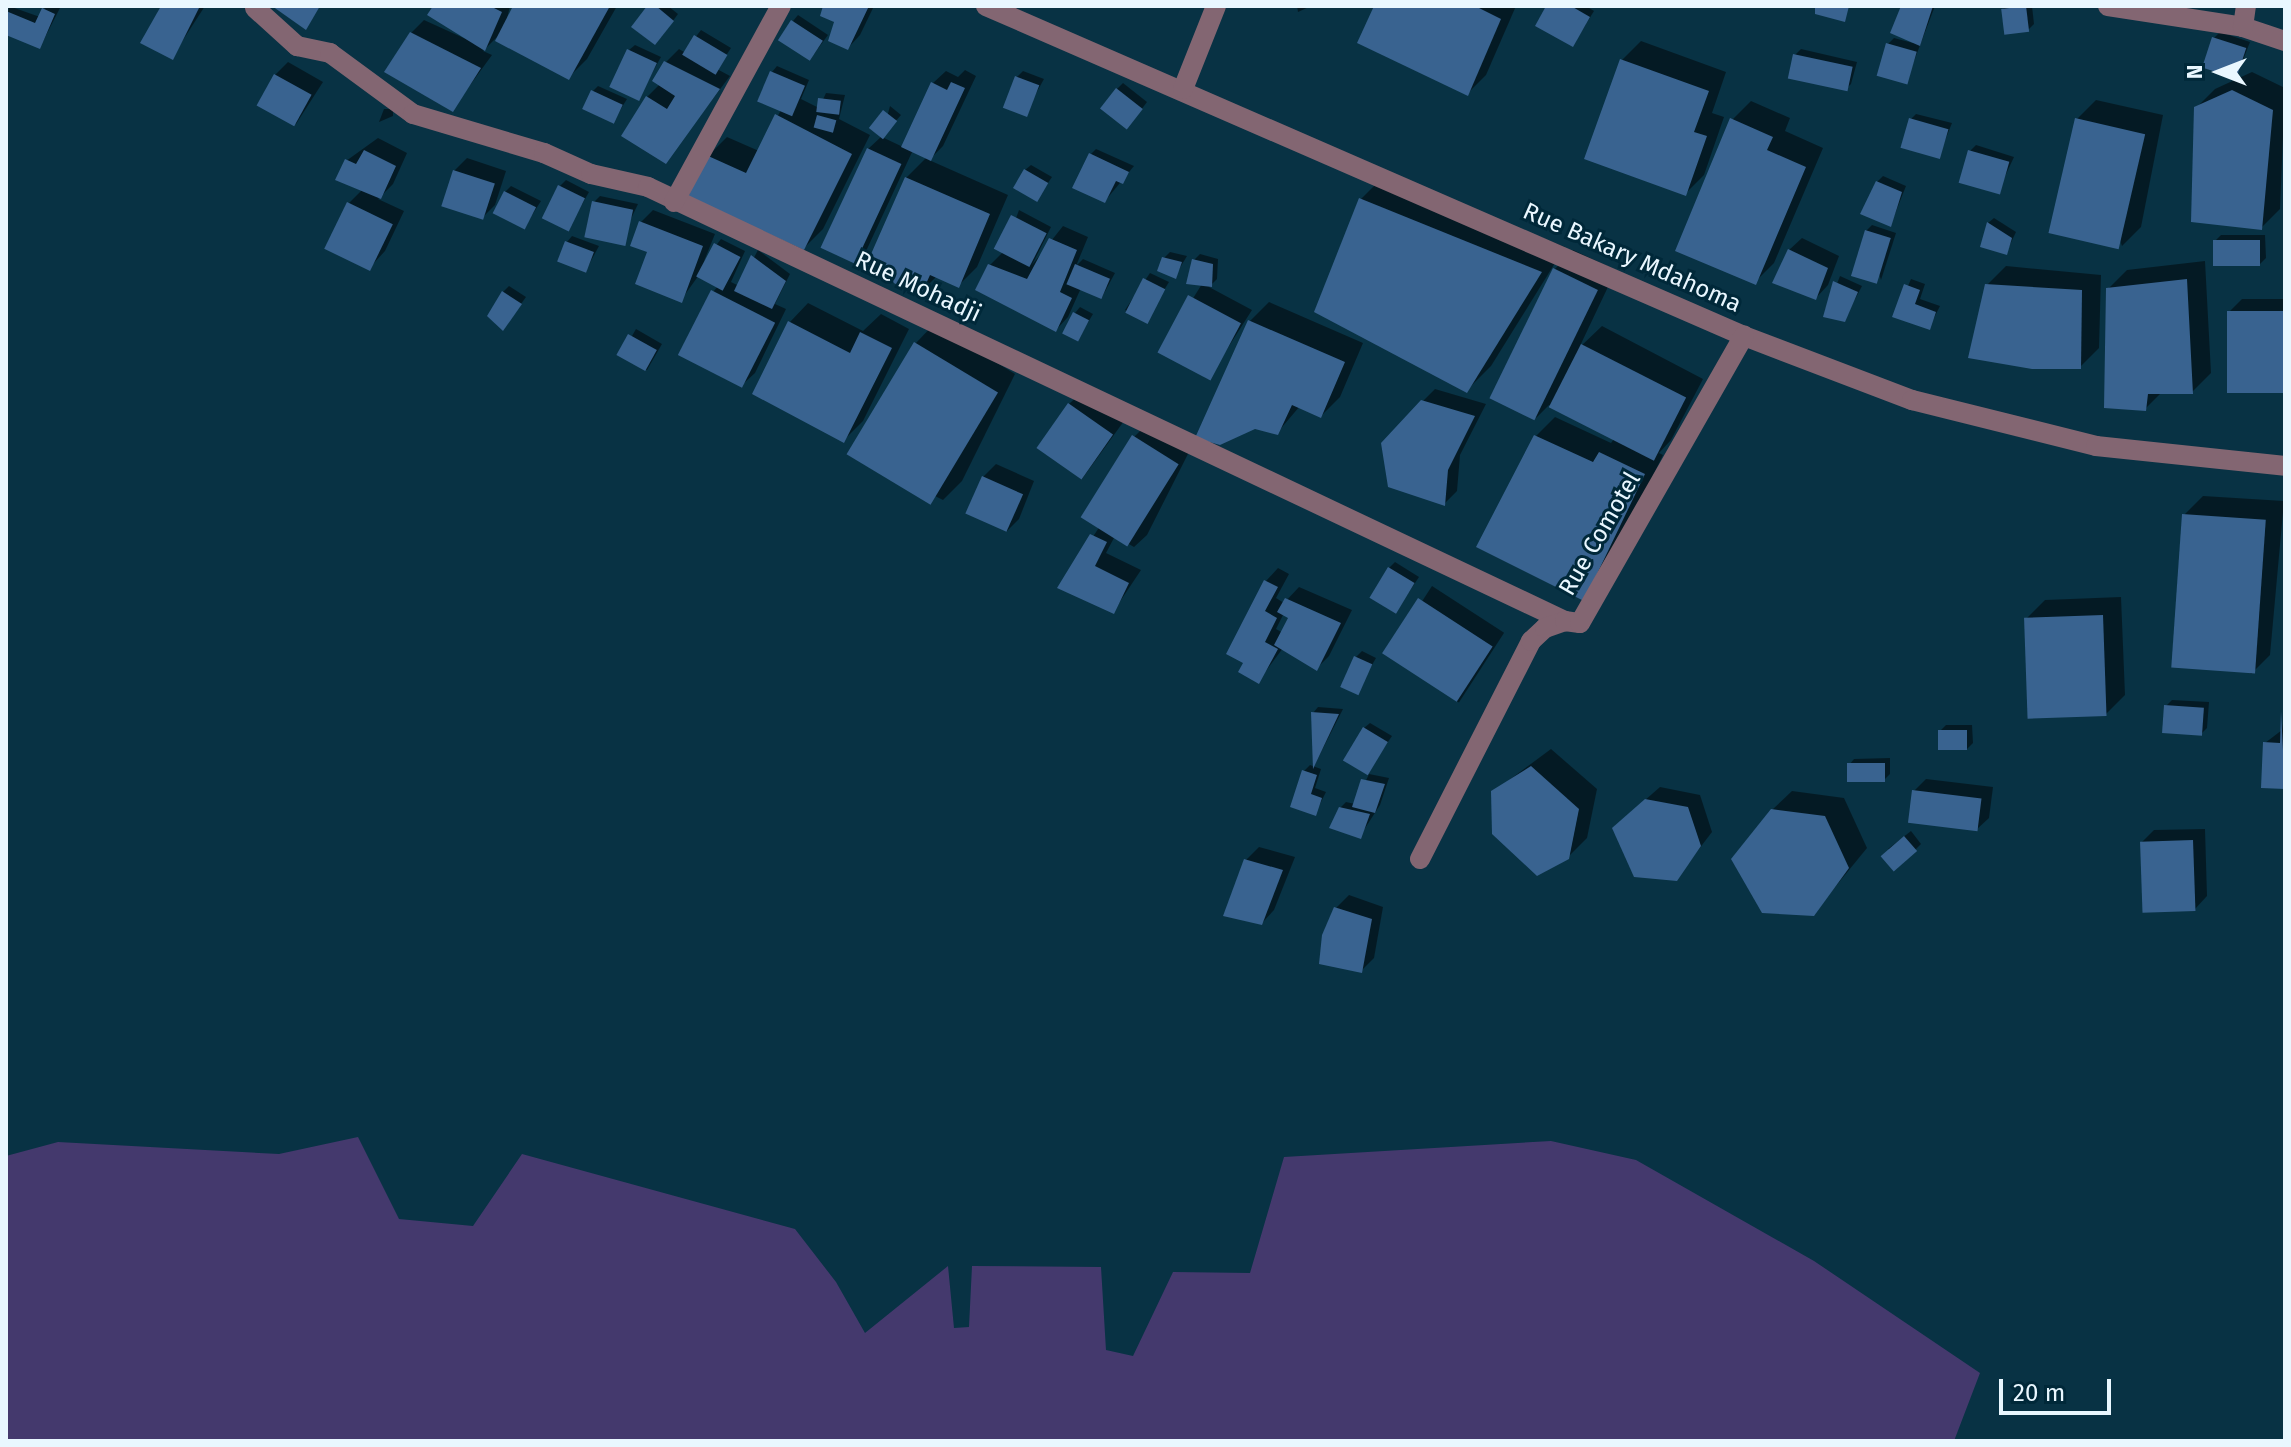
<!DOCTYPE html>
<html>
<head>
<meta charset="utf-8">
<style>
	body { margin:0 }
	#map { position:relative; width:2291px; height:1447px; overflow:hidden; background:#083244; font-family:"Fira Sans",sans-serif }
	div>[style] { position:absolute }
	[style*='--x'] { left:calc(var(--x)*1px); top:calc(var(--y)*1px); width:calc(var(--w)*1px); rotate:calc(var(--a)*1deg) }
	.water>* { inset:0; background:#44396d }
	.shadow>* { inset:0; background:#0007; transform-origin:0 0 }
	.building>* { inset:0; background:#396390; transform-origin:0 0 }
	.minor>* { height:20px; margin:-10px; padding:0 10px; transform-origin:10px; border-radius:10px; background:#836672 }
	span { translate:-50% -50%; white-space:nowrap; text-align:center; line-height:1.15; -webkit-text-stroke:6px #002839; paint-order:stroke }
	.street-label { font-size:24px; color:#e9f7ff }
	.frame { position:absolute; inset:0; border:8px solid #e9f7ff; pointer-events:none }
	.north { position:absolute; left:2179px; top:32px; width:80px; height:80px; -webkit-text-stroke:6px #002839; paint-order:stroke; rotate:270deg; font-size:22px; font-weight:700; line-height:32px; text-align:center; color:#e9f7ff }
	.north::after { content:''; display:block; margin:auto; width:28px; height:36px; background:#e9f7ff; clip-path:polygon(50% 0,100% 100%,50% 72%,0 100%) }
	.scale { position:absolute; left:1999px; top:1379px; width:112px; height:36px; box-sizing:border-box; border:4px solid #e9f7ff; border-top:0; padding-left:10px; font-size:24px; line-height:28px; white-space:nowrap; color:#e9f7ff; -webkit-text-stroke:6px #002839; paint-order:stroke }
</style>
</head>
<body>
<div id="map">
	<div class="water">
		<div style="clip-path:polygon(358px 1137px,399px 1219px,473px 1226px,522px 1154px,795px 1229px,836px 1282px,865px 1333px,948px 1266px,954px 1328px,969px 1327px,972px 1266px,1101px 1267px,1106px 1350px,1133px 1356px,1173px 1272px,1250px 1273px,1284px 1157px,1551px 1141px,1636px 1160px,1814px 1261px,1980px 1373px,1954px 1441px,6px 1441px,6px 1156px,58px 1142px,279px 1154px)"></div>
	</div>
	<div class="shadow">
		<div style="clip-path:polygon(9px 6px,40px 17px,46px 6px,60px 8px,40px 47px,6px 32px)"></div>
		<div style="clip-path:polygon(163px 6px,205px 6px,172px 57px,142px 42px)"></div>
		<div style="clip-path:polygon(435px 6px,510px 6px,505px 27px,516px 6px,617px 6px,587px 59px,568px 78px,502px 32px,483px 51px,492px 55px,452px 110px,411px 33px,424px 20px,479px 45px)"></div>
		<div style="clip-path:polygon(649px 6px,668px 6px,678px 14px,661px 37px)"></div>
		<div style="clip-path:polygon(825px 6px,874px 6px,860px 35px,848px 48px)"></div>
		<div style="clip-path:polygon(1297px 6px,1311px 6px,1298px 12px)"></div>
		<div style="clip-path:polygon(1376px 6px,1516px 6px,1486px 75px,1467px 94px)"></div>
		<div style="clip-path:polygon(1548px 6px,1586px 6px,1594px 11px,1573px 45px)"></div>
		<div style="clip-path:polygon(1903px 6px,1935px 6px,1906px 82px,1888px 44px,1894px 38px,1913px 43px)"></div>
		<div style="clip-path:polygon(2032px 6px,2034px 24px,2028px 30px,2003px 8px)"></div>
		<div style="clip-path:polygon(798px 15px,828px 35px,814px 54px,793px 21px)"></div>
		<div style="clip-path:polygon(701px 30px,731px 48px,717px 69px,730px 76px,666px 161px,647px 97px,660px 84px,666px 62px,679px 49px,684px 52px)"></div>
		<div style="clip-path:polygon(2220px 32px,2250px 42px,2238px 73px,2214px 38px)"></div>
		<div style="clip-path:polygon(1641px 41px,1726px 72px,1712px 113px,1724px 117px,1704px 175px,1685px 194px,1622px 60px)"></div>
		<div style="clip-path:polygon(635px 45px,661px 57px,637px 100px,629px 50px)"></div>
		<div style="clip-path:polygon(1801px 49px,1857px 62px,1851px 84px,1845px 90px,1795px 55px)"></div>
		<div style="clip-path:polygon(288px 62px,323px 82px,296px 124px,275px 75px)"></div>
		<div style="clip-path:polygon(777px 66px,809px 80px,801px 99px,819px 108px,826px 93px,845px 95px,839px 119px,870px 135px,823px 229px,804px 248px,708px 156px,727px 137px,759px 151px,781px 110px,772px 72px)"></div>
		<div style="clip-path:polygon(965px 70px,976px 76px,943px 146px,929px 160px,1008px 195px,977px 267px,958px 286px,937px 276px,921px 292px,906px 178px,927px 157px,913px 150px,867px 249px,855px 262px,868px 149px,882px 136px,890px 106px,901px 115px,882px 137px,903px 147px,933px 83px,946px 71px,958px 77px)"></div>
		<div style="clip-path:polygon(1023px 71px,1044px 79px,1024px 115px,1017px 77px)"></div>
		<div style="clip-path:polygon(2252px 72px,2285px 88px,2280px 209px,2261px 228px,2196px 108px,2215px 89px)"></div>
		<div style="clip-path:polygon(1123px 83px,1147px 102px,1132px 122px,1117px 89px)"></div>
		<div style="clip-path:polygon(598px 86px,627px 99px,612px 123px,593px 91px)"></div>
		<div style="clip-path:polygon(2096px 100px,2163px 115px,2141px 227px,2122px 246px,2077px 119px)"></div>
		<div style="clip-path:polygon(1751px 101px,1790px 118px,1785px 131px,1823px 148px,1774px 263px,1755px 282px,1732px 120px)"></div>
		<div style="clip-path:polygon(384px 109px,393px 109px,393px 116px,379px 122px)"></div>
		<div style="clip-path:polygon(1916px 114px,1952px 123px,1938px 158px,1910px 120px)"></div>
		<div style="clip-path:polygon(378px 138px,407px 153px,393px 184px,378px 199px,404px 211px,385px 251px,373px 264px,349px 203px,363px 189px,346px 161px)"></div>
		<div style="clip-path:polygon(1976px 145px,2014px 157px,1999px 189px,1970px 151px)"></div>
		<div style="clip-path:polygon(1096px 149px,1134px 166px,1105px 201px,1091px 154px)"></div>
		<div style="clip-path:polygon(467px 158px,506px 171px,495px 205px,482px 218px,454px 171px)"></div>
		<div style="clip-path:polygon(1031px 165px,1052px 177px,1037px 199px,1025px 170px)"></div>
		<div style="clip-path:polygon(1386px 174px,1565px 247px,1491px 366px,1466px 391px,1361px 199px)"></div>
		<div style="clip-path:polygon(1883px 176px,1906px 186px,1891px 224px,1877px 182px)"></div>
		<div style="clip-path:polygon(566px 180px,589px 192px,568px 229px,560px 186px)"></div>
		<div style="clip-path:polygon(511px 186px,541px 201px,525px 226px,505px 192px)"></div>
		<div style="clip-path:polygon(600px 196px,638px 204px,619px 244px,594px 202px)"></div>
		<div style="clip-path:polygon(653px 210px,715px 234px,704px 261px,721px 239px,745px 251px,731px 282px,739px 286px,758px 250px,790px 274px,775px 304px,786px 309px,755px 373px,742px 385px,713px 292px,718px 286px,699px 275px,681px 300px,650px 251px,641px 222px)"></div>
		<div style="clip-path:polygon(1019px 210px,1051px 227px,1032px 265px,1063px 226px,1088px 237px,1076px 266px,1083px 259px,1115px 273px,1102px 297px,1081px 288px,1068px 317px,1056px 330px,990px 265px,1004px 251px)"></div>
		<div style="clip-path:polygon(1994px 218px,2016px 232px,2006px 253px,1988px 223px)"></div>
		<div style="clip-path:polygon(1872px 225px,1896px 233px,1881px 280px,1866px 231px)"></div>
		<div style="clip-path:polygon(2221px 235px,2265px 235px,2266px 258px,2260px 264px,2215px 241px)"></div>
		<div style="clip-path:polygon(572px 236px,599px 246px,586px 270px,567px 242px)"></div>
		<div style="clip-path:polygon(1802px 238px,1839px 256px,1828px 285px,1816px 298px,1789px 250px)"></div>
		<div style="clip-path:polygon(1573px 250px,1616px 270px,1579px 348px,1602px 326px,1703px 379px,1671px 440px,1659px 453px,1663px 455px,1602px 580px,1536px 436px,1555px 417px,1611px 443px,1614px 439px,1549px 405px,1536px 418px,1554px 270px)"></div>
		<div style="clip-path:polygon(1170px 252px,1187px 256px,1175px 276px,1164px 258px)"></div>
		<div style="clip-path:polygon(1200px 254px,1218px 259px,1217px 279px,1209px 287px,1252px 310px,1208px 379px,1160px 351px,1202px 284px,1194px 260px)"></div>
		<div style="clip-path:polygon(2205px 261px,2211px 373px,2192px 392px,2162px 392px,2145px 409px,2108px 289px,2127px 270px)"></div>
		<div style="clip-path:polygon(2006px 266px,2101px 275px,2099px 348px,2080px 367px,1987px 285px)"></div>
		<div style="clip-path:polygon(1150px 273px,1169px 282px,1145px 321px,1125px 310px)"></div>
		<div style="clip-path:polygon(1840px 276px,1862px 286px,1844px 320px,1825px 315px)"></div>
		<div style="clip-path:polygon(1911px 279px,1925px 284px,1920px 299px,1940px 306px,1929px 328px,1895px 316px)"></div>
		<div style="clip-path:polygon(509px 286px,526px 297px,508px 322px,503px 292px)"></div>
		<div style="clip-path:polygon(2242px 299px,2285px 299px,2285px 394px,2229px 312px)"></div>
		<div style="clip-path:polygon(1269px 302px,1363px 343px,1340px 397px,1321px 416px,1300px 406px,1277px 433px,1250px 321px)"></div>
		<div style="clip-path:polygon(808px 303px,863px 331px,881px 314px,909px 329px,863px 421px,844px 440px,790px 322px)"></div>
		<div style="clip-path:polygon(1080px 307px,1093px 314px,1078px 339px,1075px 313px)"></div>
		<div style="clip-path:polygon(934px 324px,1015px 374px,962px 481px,943px 500px,858px 458px,916px 343px)"></div>
		<div style="left:636px;top:329px;width:30px;height:30px;rotate:30deg"></div>
		<div style="clip-path:polygon(1435px 389px,1486px 404px,1460px 455px,1457px 491px,1445px 503px,1422px 402px)"></div>
		<div style="clip-path:polygon(1082px 392px,1124px 421px,1082px 479px,1069px 404px)"></div>
		<div style="clip-path:polygon(1147px 424px,1190px 450px,1147px 535px,1134px 547px,1115px 536px,1106px 553px,1141px 570px,1113px 612px,1060px 587px,1100px 526px,1134px 437px)"></div>
		<div style="clip-path:polygon(996px 464px,1034px 481px,1019px 519px,1007px 531px,983px 477px)"></div>
		<div style="clip-path:polygon(2203px 496px,2284px 501px,2270px 655px,2251px 674px,2184px 515px)"></div>
		<div style="clip-path:polygon(1395px 562px,1419px 577px,1397px 610px,1389px 568px)"></div>
		<div style="clip-path:polygon(evenodd,1278px 568px,1289px 574px,1276px 598px,1284px 603px,1299px 587px,1352px 610px,1329px 656px,1317px 668px,1283px 648px,1260px 679px,1266px 581px,1278px 568px,1284px 613px,1291px 617px,1283px 633px,1276px 629px,1284px 613px)"></div>
		<div style="left:1432px;top:586px;width:86px;height:83px;rotate:33deg"></div>
		<div style="clip-path:polygon(2121px 597px,2125px 695px,2106px 714px,2026px 619px,2045px 600px)"></div>
		<div style="clip-path:polygon(1362px 651px,1376px 658px,1357px 691px,1356px 657px)"></div>
		<div style="clip-path:polygon(2172px 700px,2209px 702px,2207px 728px,2201px 734px,2166px 706px)"></div>
		<div style="clip-path:polygon(1318px 707px,1343px 709px,1315px 764px,1313px 713px)"></div>
		<div style="clip-path:polygon(2285px 710px,2285px 787px,2263px 786px,2265px 743px,2282px 730px)"></div>
		<div style="clip-path:polygon(1370px 723px,1392px 736px,1367px 772px,1364px 728px)"></div>
		<div style="clip-path:polygon(1946px 725px,1972px 725px,1973px 743px,1967px 749px,1940px 731px)"></div>
		<div style="clip-path:polygon(1551px 749px,1597px 789px,1587px 838px,1568px 857px,1493px 792px)"></div>
		<div style="clip-path:polygon(1890px 758px,1890px 774px,1884px 780px,1849px 765px,1854px 759px)"></div>
		<div style="clip-path:polygon(1310px 765px,1321px 769px,1315px 788px,1326px 792px,1315px 814px,1304px 771px)"></div>
		<div style="clip-path:polygon(1369px 774px,1389px 778px,1380px 805px,1360px 836px,1340px 808px,1346px 802px,1355px 804px)"></div>
		<div style="clip-path:polygon(1926px 779px,1993px 787px,1989px 818px,1976px 830px,1914px 791px)"></div>
		<div style="clip-path:polygon(1660px 787px,1700px 795px,1712px 832px,1676px 879px,1628px 815px)"></div>
		<div style="clip-path:polygon(1792px 791px,1844px 798px,1867px 848px,1813px 914px,1772px 810px)"></div>
		<div style="clip-path:polygon(2205px 829px,2207px 896px,2195px 909px,2142px 842px,2154px 830px)"></div>
		<div style="clip-path:polygon(1911px 831px,1921px 844px,1915px 850px,1888px 849px)"></div>
		<div style="clip-path:polygon(1259px 847px,1295px 857px,1274px 910px,1262px 923px,1246px 860px)"></div>
		<div style="clip-path:polygon(1349px 895px,1383px 907px,1374px 958px,1362px 970px,1336px 908px)"></div>
	</div>
	<div class="building">
		<div style="clip-path:polygon(161px 6px,199px 8px,173px 60px,140px 43px)"></div>
		<div style="clip-path:polygon(272px 6px,320px 6px,306px 30px)"></div>
		<div style="clip-path:polygon(433px 6px,490px 6px,502px 12px,485px 51px,427px 15px)"></div>
		<div style="clip-path:polygon(513px 6px,610px 6px,569px 80px,495px 41px)"></div>
		<div style="clip-path:polygon(647px 6px,656px 6px,674px 21px,655px 45px,631px 27px)"></div>
		<div style="clip-path:polygon(823px 6px,869px 6px,848px 50px,828px 41px,834px 22px,820px 16px)"></div>
		<div style="clip-path:polygon(1374px 6px,1475px 6px,1501px 19px,1468px 96px,1357px 43px)"></div>
		<div style="clip-path:polygon(1546px 6px,1571px 6px,1590px 17px,1573px 47px,1535px 26px)"></div>
		<div style="clip-path:polygon(1815px 6px,1849px 6px,1845px 22px,1815px 14px)"></div>
		<div style="clip-path:polygon(1901px 6px,1933px 6px,1920px 46px,1890px 33px)"></div>
		<div style="left:2026px;top:6px;width:26px;height:25px;rotate:83deg"></div>
		<div style="clip-path:polygon(42px 8px,55px 14px,40px 49px,6px 35px,6px 11px,35px 23px)"></div>
		<div style="left:791px;top:20px;width:38px;height:24px;rotate:33deg"></div>
		<div style="clip-path:polygon(410px 32px,481px 68px,453px 112px,384px 72px)"></div>
		<div style="left:694px;top:35px;width:39px;height:23px;rotate:31deg"></div>
		<div style="left:2212px;top:37px;width:36px;height:32px;rotate:18deg"></div>
		<div style="left:1886px;top:43px;width:32px;height:34px;rotate:16deg"></div>
		<div style="left:627px;top:49px;width:33px;height:42px;rotate:25deg"></div>
		<div style="left:1793px;top:54px;width:61px;height:25px;rotate:12deg"></div>
		<div style="clip-path:polygon(1620px 59px,1709px 91px,1694px 132px,1707px 136px,1686px 196px,1584px 159px)"></div>
		<div style="clip-path:polygon(664px 61px,720px 89px,666px 164px,621px 136px,646px 96px,667px 109px,675px 96px,652px 81px)"></div>
		<div style="left:770px;top:71px;width:38px;height:33px;rotate:23deg"></div>
		<div style="left:274px;top:74px;width:43px;height:36px;rotate:29deg"></div>
		<div style="left:1015px;top:76px;width:26px;height:34px;rotate:21deg"></div>
		<div style="clip-path:polygon(931px 82px,947px 90px,951px 82px,965px 88px,931px 161px,901px 147px)"></div>
		<div style="left:1116px;top:88px;width:34px;height:26px;rotate:38deg"></div>
		<div style="left:591px;top:90px;width:35px;height:21px;rotate:25deg"></div>
		<div style="clip-path:polygon(2232px 90px,2273px 110px,2262px 230px,2191px 222px,2194px 107px)"></div>
		<div style="left:818px;top:98px;width:23px;height:14px;rotate:7deg"></div>
		<div style="left:883px;top:110px;width:18px;height:23px;rotate:38deg"></div>
		<div style="clip-path:polygon(775px 114px,852px 154px,804px 250px,688px 197px,706px 155px,746px 173px)"></div>
		<div style="left:817px;top:115px;width:20px;height:13px;rotate:15deg"></div>
		<div style="clip-path:polygon(1730px 118px,1773px 137px,1767px 150px,1806px 167px,1756px 285px,1675px 251px)"></div>
		<div style="left:1909px;top:118px;width:41px;height:31px;rotate:16deg"></div>
		<div style="left:2075px;top:118px;width:72px;height:118px;rotate:13deg"></div>
		<div style="left:867px;top:148px;width:38px;height:110px;rotate:25deg"></div>
		<div style="clip-path:polygon(364px 150px,396px 166px,381px 199px,335px 180px,345px 159px,356px 164px)"></div>
		<div style="left:1968px;top:150px;width:43px;height:34px;rotate:16deg"></div>
		<div style="clip-path:polygon(1089px 153px,1129px 172px,1123px 184px,1116px 181px,1105px 203px,1072px 188px)"></div>
		<div style="left:1024px;top:169px;width:28px;height:22px;rotate:30deg"></div>
		<div style="left:453px;top:170px;width:44px;height:38px;rotate:18deg"></div>
		<div style="clip-path:polygon(905px 177px,990px 214px,959px 288px,930px 275px,921px 295px,864px 270px)"></div>
		<div style="clip-path:polygon(1876px 181px,1902px 192px,1891px 227px,1860px 214px)"></div>
		<div style="left:558px;top:185px;width:30px;height:37px;rotate:26deg"></div>
		<div style="left:504px;top:191px;width:36px;height:25px;rotate:27deg"></div>
		<div style="clip-path:polygon(1359px 198px,1542px 272px,1467px 393px,1314px 312px)"></div>
		<div style="left:592px;top:201px;width:42px;height:37px;rotate:12deg"></div>
		<div style="left:347px;top:202px;width:51px;height:52px;rotate:26deg"></div>
		<div style="left:1011px;top:215px;width:40px;height:38px;rotate:27deg"></div>
		<div style="clip-path:polygon(639px 221px,703px 246px,682px 303px,635px 284px,647px 252px,630px 246px)"></div>
		<div style="clip-path:polygon(1987px 222px,2012px 238px,2007px 255px,1980px 247px)"></div>
		<div style="left:1865px;top:230px;width:27px;height:48px;rotate:17deg"></div>
		<div style="clip-path:polygon(1049px 238px,1077px 250px,1060px 292px,1072px 298px,1056px 332px,975px 290px,988px 264px,1027px 279px)"></div>
		<div style="left:2213px;top:240px;width:47px;height:26px"></div>
		<div style="left:565px;top:241px;width:31px;height:22px;rotate:21deg"></div>
		<div style="left:714px;top:243px;width:30px;height:38px;rotate:28deg"></div>
		<div style="clip-path:polygon(1788px 249px,1828px 268px,1816px 300px,1772px 283px)"></div>
		<div style="clip-path:polygon(751px 255px,786px 281px,772px 309px,734px 291px)"></div>
		<div style="clip-path:polygon(1162px 257px,1182px 262px,1176px 279px,1157px 271px)"></div>
		<div style="clip-path:polygon(1192px 259px,1213px 264px,1212px 287px,1186px 284px)"></div>
		<div style="left:1075px;top:264px;width:38px;height:22px;rotate:23deg"></div>
		<div style="left:1553px;top:268px;width:50px;height:145px;rotate:26deg"></div>
		<div style="left:1143px;top:278px;width:25px;height:39px;rotate:27deg"></div>
		<div style="clip-path:polygon(2187px 279px,2193px 394px,2148px 394px,2146px 411px,2104px 408px,2106px 288px)"></div>
		<div style="clip-path:polygon(1833px 281px,1858px 292px,1845px 322px,1823px 317px)"></div>
		<div style="clip-path:polygon(1904px 284px,1920px 290px,1915px 304px,1936px 312px,1930px 330px,1892px 317px)"></div>
		<div style="clip-path:polygon(1985px 284px,2082px 290px,2081px 369px,2032px 369px,1968px 358px)"></div>
		<div style="left:711px;top:290px;width:72px;height:73px;rotate:27deg"></div>
		<div style="clip-path:polygon(502px 291px,522px 304px,503px 331px,487px 316px)"></div>
		<div style="left:1188px;top:295px;width:60px;height:65px;rotate:28deg"></div>
		<div style="left:2227px;top:311px;width:58px;height:82px"></div>
		<div style="left:1073px;top:312px;width:18px;height:24px;rotate:27deg"></div>
		<div style="clip-path:polygon(1248px 320px,1345px 362px,1321px 418px,1292px 405px,1278px 435px,1255px 429px,1220px 445px,1195px 438px)"></div>
		<div style="clip-path:polygon(788px 321px,850px 353px,860px 332px,892px 348px,844px 443px,752px 394px)"></div>
		<div style="left:628px;top:334px;width:33px;height:24px;rotate:29deg"></div>
		<div style="left:914px;top:342px;width:98px;height:131px;rotate:31deg"></div>
		<div style="left:1581px;top:344px;width:118px;height:71px;rotate:27deg"></div>
		<div style="clip-path:polygon(1421px 400px,1475px 416px,1448px 470px,1445px 506px,1388px 487px,1381px 443px)"></div>
		<div style="left:1068px;top:403px;width:55px;height:55px;rotate:35deg"></div>
		<div style="left:1132px;top:435px;width:55px;height:97px;rotate:32deg"></div>
		<div style="clip-path:polygon(1534px 435px,1593px 462px,1599px 452px,1645px 474px,1584px 601px,1476px 547px)"></div>
		<div style="left:982px;top:476px;width:45px;height:41px;rotate:24deg"></div>
		<div style="left:2182px;top:514px;width:84px;height:154px;rotate:4deg"></div>
		<div style="clip-path:polygon(1090px 534px,1107px 542px,1095px 566px,1129px 583px,1114px 614px,1057px 588px)"></div>
		<div style="left:1388px;top:567px;width:31px;height:36px;rotate:31deg"></div>
		<div style="clip-path:polygon(1264px 580px,1278px 587px,1265px 611px,1277px 618px,1265px 642px,1278px 649px,1259px 684px,1238px 672px,1243px 663px,1226px 654px)"></div>
		<div style="clip-path:polygon(1285px 598px,1341px 623px,1317px 671px,1274px 645px,1288px 618px,1277px 612px)"></div>
		<div style="left:1418px;top:598px;width:89px;height:66px;rotate:33deg"></div>
		<div style="left:2103px;top:615px;width:101px;height:79px;rotate:88deg"></div>
		<div style="left:1354px;top:656px;width:20px;height:34px;rotate:24deg"></div>
		<div style="left:2164px;top:705px;width:40px;height:28px;rotate:4deg"></div>
		<div style="clip-path:polygon(2281px 711px,2285px 789px,2261px 788px,2263px 742px,2280px 743px)"></div>
		<div style="clip-path:polygon(1311px 712px,1339px 714px,1313px 769px)"></div>
		<div style="left:1363px;top:727px;width:29px;height:39px;rotate:31deg"></div>
		<div style="left:1938px;top:730px;width:29px;height:20px"></div>
		<div style="left:1885px;top:763px;width:19px;height:38px;rotate:90deg"></div>
		<div style="clip-path:polygon(1531px 766px,1579px 809px,1569px 859px,1537px 876px,1492px 834px,1491px 791px)"></div>
		<div style="clip-path:polygon(1302px 770px,1317px 775px,1311px 794px,1322px 798px,1316px 816px,1290px 807px)"></div>
		<div style="clip-path:polygon(1361px 779px,1385px 784px,1375px 813px,1352px 807px)"></div>
		<div style="left:1912px;top:790px;width:70px;height:33px;rotate:7deg"></div>
		<div style="clip-path:polygon(1645px 799px,1688px 807px,1701px 846px,1677px 881px,1634px 877px,1612px 828px)"></div>
		<div style="clip-path:polygon(1339px 807px,1370px 814px,1361px 839px,1329px 828px)"></div>
		<div style="clip-path:polygon(1771px 809px,1825px 816px,1849px 868px,1814px 916px,1762px 913px,1731px 859px)"></div>
		<div style="left:1904px;top:836px;width:20px;height:31px;rotate:49deg"></div>
		<div style="left:2193px;top:840px;width:71px;height:53px;rotate:88deg"></div>
		<div style="clip-path:polygon(1244px 859px,1283px 870px,1262px 925px,1223px 916px)"></div>
		<div style="clip-path:polygon(1334px 907px,1372px 919px,1362px 973px,1319px 964px,1322px 935px)"></div>
	</div>
	<div class="minor">
		<div style="--x:986;--y:6;--w:827;--a:23.53"></div>
		<div style="--x:1744;--y:336;--w:180;--a:20.9"></div>
		<div style="--x:1912;--y:400;--w:190;--a:14"></div>
		<div style="--x:2096;--y:446;--w:190;--a:6"></div>
		<div style="--x:2108;--y:6;--w:137;--a:8.8"></div>
		<div style="--x:2243;--y:27;--w:44;--a:18.4"></div>
		<div style="--x:255;--y:8;--w:57;--a:42.1"></div>
		<div style="--x:297;--y:46;--w:34;--a:12"></div>
		<div style="--x:330;--y:53;--w:103;--a:36.3"></div>
		<div style="--x:413;--y:114;--w:137;--a:16.6"></div>
		<div style="--x:544;--y:153;--w:51;--a:24.1"></div>
		<div style="--x:591;--y:174;--w:58;--a:12.8"></div>
		<div style="--x:648;--y:187;--w:1015;--a:25.33"></div>
		<div style="--x:2243;--y:27;--w:21;--a:-82"></div>
		<div style="--x:1183;--y:89;--w:89;--a:-68.3"></div>
		<div style="--x:674;--y:202;--w:223;--a:-61.4"></div>
		<div style="--x:1420;--y:859;--w:245;--a:-63"></div>
		<div style="--x:1531;--y:641;--w:19;--a:-43"></div>
		<div style="--x:1545;--y:628;--w:21;--a:-19"></div>
		<div style="--x:1565;--y:621;--w:15;--a:8"></div>
		<div style="--x:1580;--y:623;--w:331;--a:-60.3"></div>
	</div>
	<div class="street-label">
		<span style="left:1632px;top:258px;rotate:24deg">Rue Bakary Mdahoma</span>
		<span style="left:918px;top:287px;rotate:25deg">Rue Mohadji</span>
		<span style="left:1600px;top:534px;rotate:-60deg">Rue Comotel</span>
	</div>
	<div class="frame"></div>
	<div class="north">N</div>
	<div class="scale">20 m</div>
</div>
</body>
</html>
